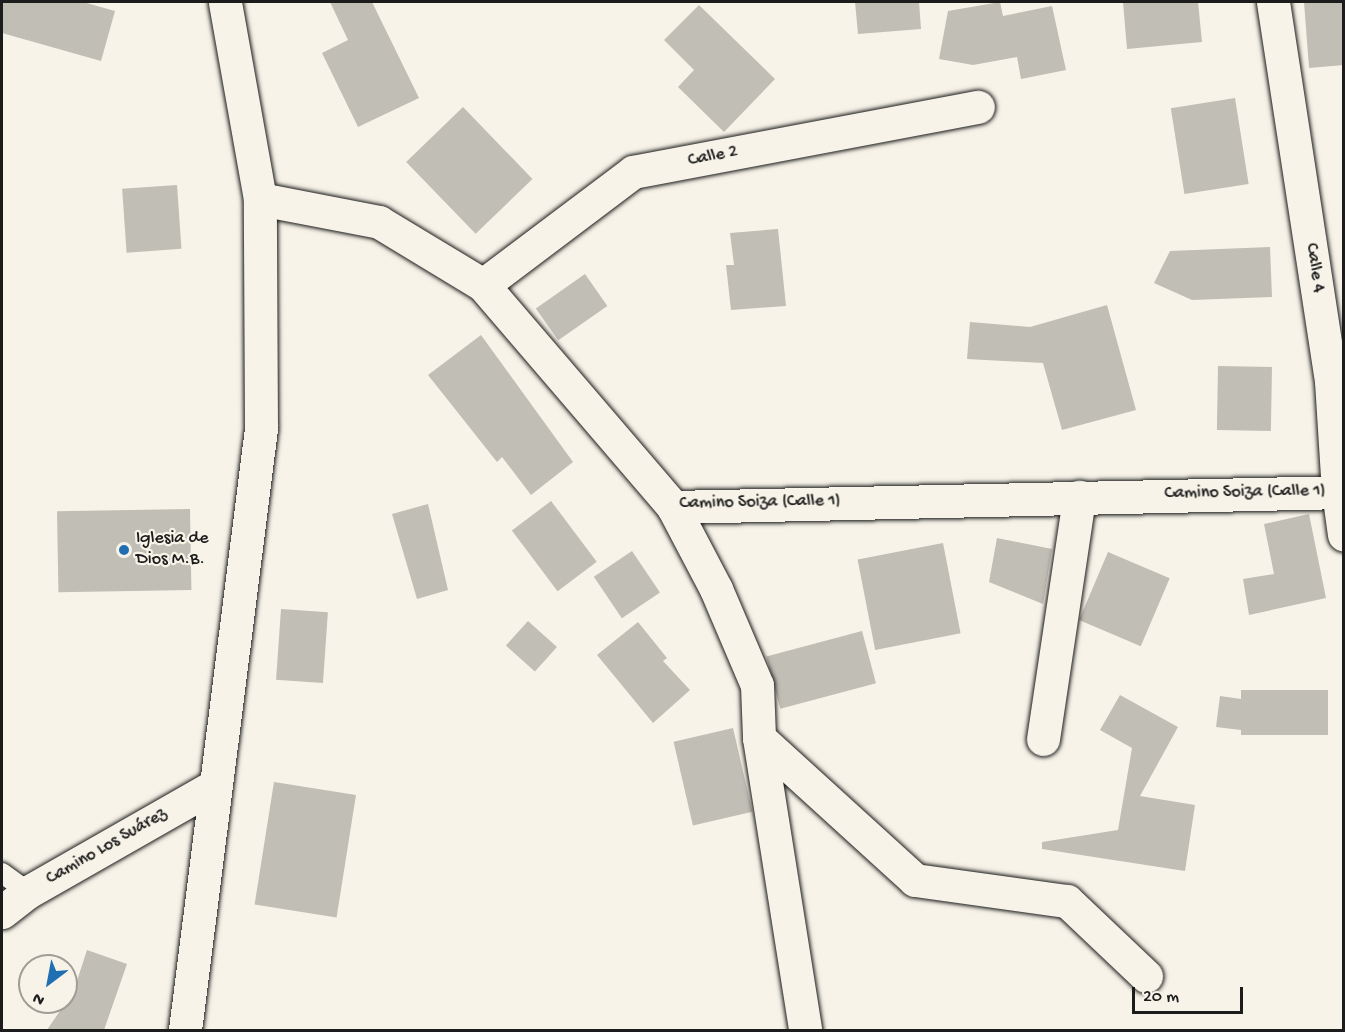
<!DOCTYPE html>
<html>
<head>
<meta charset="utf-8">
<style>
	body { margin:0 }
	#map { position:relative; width:1345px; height:1032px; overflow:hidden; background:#f7f3e8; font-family:"Gochi Hand",sans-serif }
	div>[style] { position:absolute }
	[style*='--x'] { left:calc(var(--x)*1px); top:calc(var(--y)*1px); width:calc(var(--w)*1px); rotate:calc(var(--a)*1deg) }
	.building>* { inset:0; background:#c0beb5; transform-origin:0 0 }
	.roads { filter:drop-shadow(0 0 2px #1c1c1c) drop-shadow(0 0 2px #1c1c1c) }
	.lane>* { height:20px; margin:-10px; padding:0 10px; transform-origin:10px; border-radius:10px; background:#f7f3e8 }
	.street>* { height:33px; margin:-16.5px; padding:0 16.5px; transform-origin:16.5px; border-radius:16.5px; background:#f7f3e8 }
	.secondary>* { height:33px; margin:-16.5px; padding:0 16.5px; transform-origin:16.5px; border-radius:16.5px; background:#f7f3e8 }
	.dots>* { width:16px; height:16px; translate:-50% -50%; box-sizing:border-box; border:3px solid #f7f3e8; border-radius:50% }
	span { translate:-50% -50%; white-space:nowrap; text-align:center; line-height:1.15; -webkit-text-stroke:4.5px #f7f3e8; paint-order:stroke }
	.street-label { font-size:18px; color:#1c1c1c }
	.poi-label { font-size:18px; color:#1c1c1c }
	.left { translate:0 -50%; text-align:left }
	.frame { position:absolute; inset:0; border:3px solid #1c1c1c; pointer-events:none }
	.north { position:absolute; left:18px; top:954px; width:60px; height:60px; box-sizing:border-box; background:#f7f3e8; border:2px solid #9f9d96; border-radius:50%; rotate:212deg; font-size:16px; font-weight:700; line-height:24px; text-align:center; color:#1c1c1c }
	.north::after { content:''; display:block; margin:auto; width:21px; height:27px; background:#1f6fb2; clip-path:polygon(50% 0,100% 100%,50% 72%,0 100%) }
	.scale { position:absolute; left:1132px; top:987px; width:111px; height:27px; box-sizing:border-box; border:3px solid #1c1c1c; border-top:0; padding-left:8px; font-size:18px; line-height:21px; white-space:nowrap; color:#1c1c1c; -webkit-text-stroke:4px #f7f3e8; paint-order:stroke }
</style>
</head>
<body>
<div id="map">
	<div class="building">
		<div style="clip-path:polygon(2px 2px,83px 2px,115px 11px,101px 61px,2px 33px)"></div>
		<div style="clip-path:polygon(330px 2px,372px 2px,419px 98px,358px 127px,322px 53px,348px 40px)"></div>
		<div style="clip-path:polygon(855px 2px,919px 2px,921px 29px,858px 34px)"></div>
		<div style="clip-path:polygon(1000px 2px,1003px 16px,1052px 6px,1066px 70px,1021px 79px,1017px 57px,973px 65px,939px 59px,948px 11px)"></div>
		<div style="clip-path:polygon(1123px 2px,1198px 2px,1202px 42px,1127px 49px)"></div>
		<div style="clip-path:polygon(1304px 2px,1344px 2px,1344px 65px,1309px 68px)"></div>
		<div style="clip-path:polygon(699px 5px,775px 79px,724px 132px,678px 87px,694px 70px,664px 40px)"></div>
		<div style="left:1235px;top:98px;width:87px;height:65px;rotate:81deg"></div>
		<div style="left:463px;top:107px;width:100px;height:79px;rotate:46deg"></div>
		<div style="left:177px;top:185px;width:64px;height:55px;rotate:86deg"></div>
		<div style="clip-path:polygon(778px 229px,786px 306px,731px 310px,726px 265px,734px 265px,730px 233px)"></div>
		<div style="clip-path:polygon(1270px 247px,1272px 297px,1192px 300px,1154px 283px,1170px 251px)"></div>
		<div style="left:585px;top:274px;width:39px;height:60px;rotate:55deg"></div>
		<div style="clip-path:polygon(1107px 305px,1136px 410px,1062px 430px,1043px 363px,967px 359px,970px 322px,1030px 327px)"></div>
		<div style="clip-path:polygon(481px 335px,573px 462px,531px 495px,502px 457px,497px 462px,428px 375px)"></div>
		<div style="left:1218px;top:366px;width:54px;height:64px;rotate:1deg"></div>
		<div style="left:551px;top:501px;width:76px;height:49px;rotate:53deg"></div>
		<div style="clip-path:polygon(428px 504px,448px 590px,417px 599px,392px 514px)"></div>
		<div style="left:190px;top:509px;width:81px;height:133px;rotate:89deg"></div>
		<div style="clip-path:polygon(1309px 514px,1326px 598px,1249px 615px,1243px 579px,1274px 574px,1264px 524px)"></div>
		<div style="clip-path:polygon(997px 538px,1052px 549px,1043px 604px,989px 582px)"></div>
		<div style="left:943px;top:543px;width:92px;height:87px;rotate:79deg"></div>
		<div style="left:632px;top:551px;width:50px;height:46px;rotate:56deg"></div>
		<div style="left:1108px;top:552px;width:67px;height:74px;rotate:23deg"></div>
		<div style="left:281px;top:609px;width:47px;height:71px;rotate:4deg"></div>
		<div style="left:528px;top:621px;width:39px;height:33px;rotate:42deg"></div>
		<div style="clip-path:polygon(638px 622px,667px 658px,663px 661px,690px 690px,653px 723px,597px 655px)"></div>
		<div style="left:862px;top:631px;width:54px;height:99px;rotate:75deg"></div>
		<div style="clip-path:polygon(1241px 690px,1328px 690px,1328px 735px,1241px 735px,1241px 730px,1216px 727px,1220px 696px,1241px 699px)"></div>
		<div style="clip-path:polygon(1120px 695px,1178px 727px,1140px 796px,1195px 805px,1185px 871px,1042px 849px,1042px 842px,1118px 830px,1132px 748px,1100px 730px)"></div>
		<div style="left:733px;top:728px;width:86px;height:61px;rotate:77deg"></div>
		<div style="left:274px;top:782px;width:83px;height:124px;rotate:9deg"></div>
		<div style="clip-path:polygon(87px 950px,127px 964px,104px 1030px,47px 1030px,74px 990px)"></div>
	</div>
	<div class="roads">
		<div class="lane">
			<div style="--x:2;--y:873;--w:32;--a:36"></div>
		</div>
		<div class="street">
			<div style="--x:1273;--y:2;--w:383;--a:81.3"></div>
			<div style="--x:1331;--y:381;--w:110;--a:86.4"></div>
			<div style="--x:1338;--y:491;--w:44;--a:82.2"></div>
			<div style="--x:260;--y:199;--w:121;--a:10.9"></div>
			<div style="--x:379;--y:222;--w:122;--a:31.2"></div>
			<div style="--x:483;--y:285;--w:292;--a:49.4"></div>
			<div style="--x:673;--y:507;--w:671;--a:-1.28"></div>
			<div style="--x:483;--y:285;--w:188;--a:-37"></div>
			<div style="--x:633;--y:172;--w:351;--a:-10.7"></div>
			<div style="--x:673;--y:507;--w:93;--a:62.3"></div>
			<div style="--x:716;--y:589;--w:104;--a:66.9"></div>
			<div style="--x:757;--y:685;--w:53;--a:87.8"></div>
			<div style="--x:759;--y:738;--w:296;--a:81"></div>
			<div style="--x:759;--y:738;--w:211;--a:42.3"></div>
			<div style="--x:915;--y:880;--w:153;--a:7.9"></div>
			<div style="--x:1067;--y:901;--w:109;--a:43.5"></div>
			<div style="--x:1043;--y:739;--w:245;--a:-81.5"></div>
			<div style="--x:2;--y:912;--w:33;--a:-38"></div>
			<div style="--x:28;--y:892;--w:214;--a:-29.7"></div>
		</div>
		<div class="secondary">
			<div style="--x:185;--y:1030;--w:607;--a:-82.8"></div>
			<div style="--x:261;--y:428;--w:229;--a:-90.3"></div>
			<div style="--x:260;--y:199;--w:200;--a:-100.1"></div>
		</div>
	</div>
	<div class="dots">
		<div style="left:124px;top:550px;background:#1f6fb2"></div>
	</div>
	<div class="street-label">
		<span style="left:713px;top:157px;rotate:-11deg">Calle 2</span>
		<span style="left:1314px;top:268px;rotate:81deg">Calle 4</span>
		<span style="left:1245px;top:493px;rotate:-1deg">Camino Soiza (Calle 1)</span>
		<span style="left:760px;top:503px;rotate:-1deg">Camino Soiza (Calle 1)</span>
		<span style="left:107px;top:847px;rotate:-30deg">Camino Los Suárez</span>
	</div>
	<div class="poi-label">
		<span class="left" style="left:136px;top:550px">Iglesia de<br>Dios M.B.</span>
	</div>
	<div class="frame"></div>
	<div class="north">N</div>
	<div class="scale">20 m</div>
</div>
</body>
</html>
